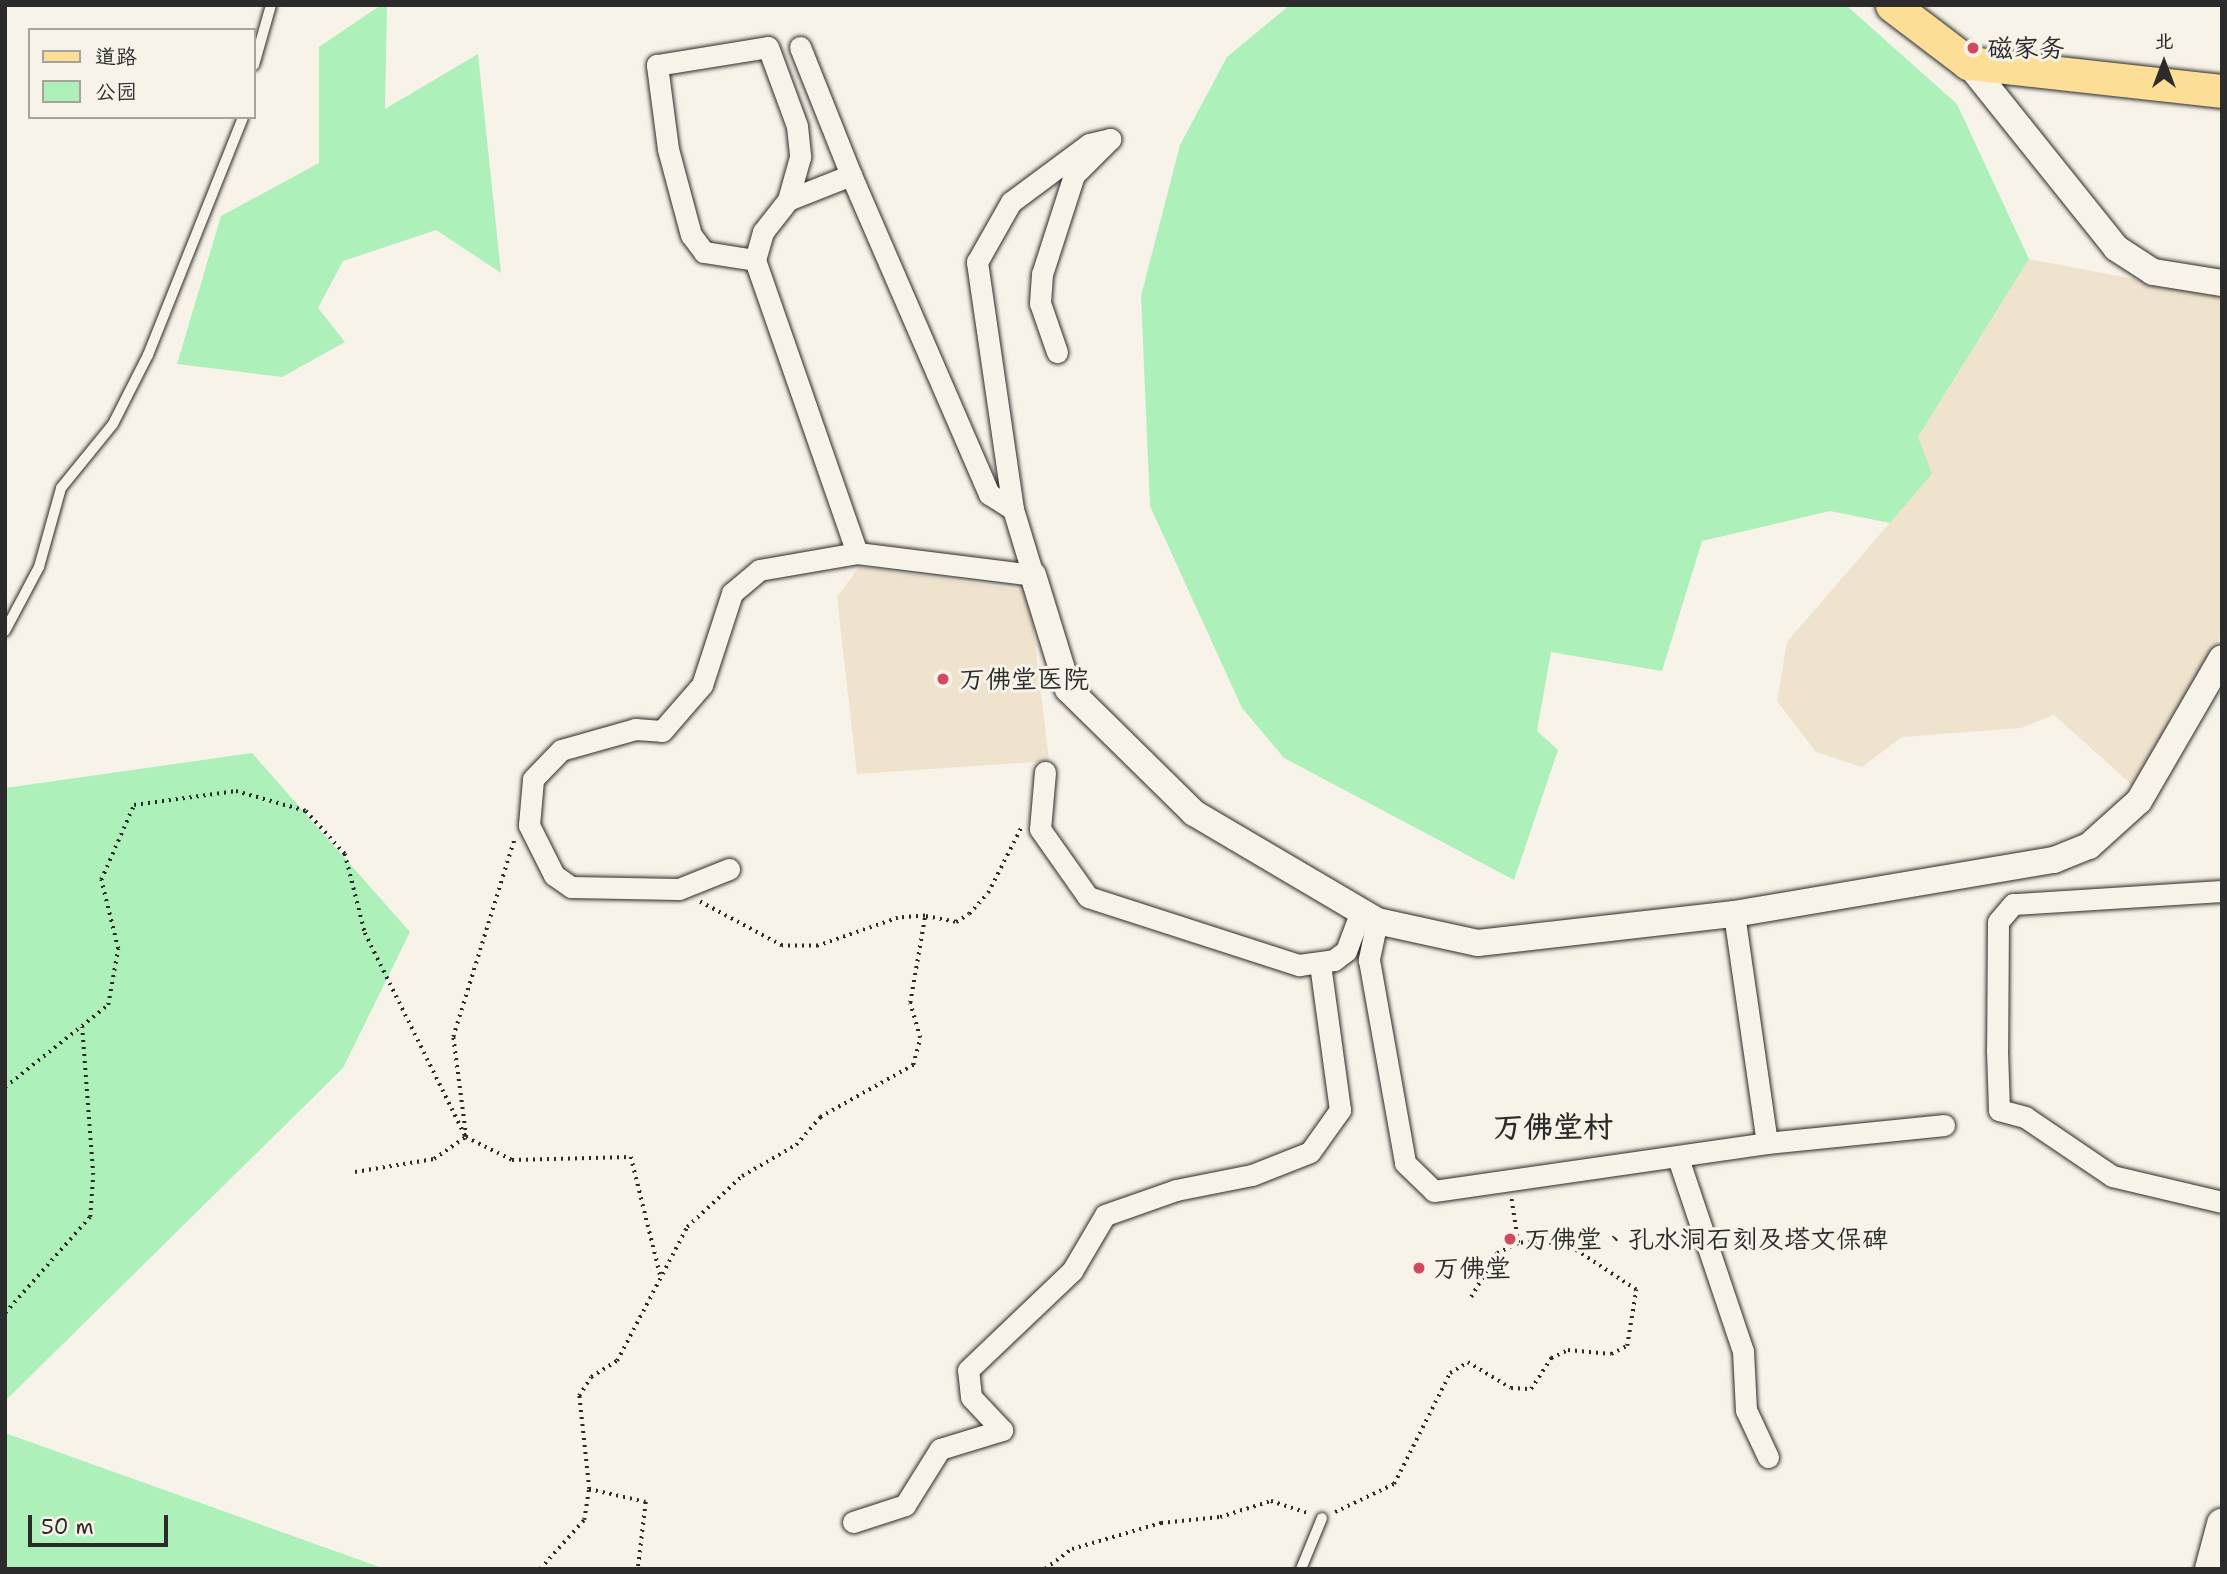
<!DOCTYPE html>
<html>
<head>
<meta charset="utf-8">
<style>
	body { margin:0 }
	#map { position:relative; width:2227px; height:1574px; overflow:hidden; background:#f7f3e8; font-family:"Shantell Sans","LXGW WenKai TC",sans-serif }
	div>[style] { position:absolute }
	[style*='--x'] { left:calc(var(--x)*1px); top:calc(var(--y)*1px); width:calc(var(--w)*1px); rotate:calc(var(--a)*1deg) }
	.built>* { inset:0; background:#f0e3ce }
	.green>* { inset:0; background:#aef0ba }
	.path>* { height:3.5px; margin-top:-1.75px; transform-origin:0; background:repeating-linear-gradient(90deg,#2b2b2b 0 2px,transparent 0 7px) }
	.roads { filter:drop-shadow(0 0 2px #2b2b2b) drop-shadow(0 0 2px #2b2b2b) }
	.service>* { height:10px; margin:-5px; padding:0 5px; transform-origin:5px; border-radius:5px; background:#f7f3e8 }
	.minor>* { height:21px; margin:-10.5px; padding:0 10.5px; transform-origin:10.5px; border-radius:10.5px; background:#f7f3e8 }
	.tertiary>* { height:26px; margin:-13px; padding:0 13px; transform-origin:13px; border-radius:13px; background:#f7f3e8 }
	.secondary>* { height:30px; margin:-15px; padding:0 15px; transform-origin:15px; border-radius:15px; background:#f7f3e8 }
	.primary>* { height:33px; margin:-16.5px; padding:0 16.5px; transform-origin:16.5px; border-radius:16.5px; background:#fdde96 }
	.dots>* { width:19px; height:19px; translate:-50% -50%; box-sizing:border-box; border:4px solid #f7f3e8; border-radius:50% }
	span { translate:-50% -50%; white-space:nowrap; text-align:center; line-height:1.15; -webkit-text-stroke:6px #f7f3e8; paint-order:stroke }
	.poi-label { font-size:26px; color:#2b2b2b }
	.left { translate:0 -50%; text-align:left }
	.quarter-label { font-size:30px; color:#2b2b2b; font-weight:700 }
	.frame { position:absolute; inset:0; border:7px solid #2b2b2b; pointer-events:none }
	.legend { position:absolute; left:28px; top:28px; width:228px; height:91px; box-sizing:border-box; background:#f7f3e8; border:2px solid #a5a39c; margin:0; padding:9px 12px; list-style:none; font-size:21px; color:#2b2b2b }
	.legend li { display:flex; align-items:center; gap:14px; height:35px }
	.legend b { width:35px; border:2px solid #a5a39c }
	.north { position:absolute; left:2129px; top:28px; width:70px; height:70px; -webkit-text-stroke:5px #f7f3e8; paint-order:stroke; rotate:0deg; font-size:19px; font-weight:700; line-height:28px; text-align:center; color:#2b2b2b }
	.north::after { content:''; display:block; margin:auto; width:24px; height:32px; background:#2b2b2b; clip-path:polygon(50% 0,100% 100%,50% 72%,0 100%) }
	.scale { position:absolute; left:28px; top:1515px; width:140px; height:32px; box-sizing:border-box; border:4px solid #2b2b2b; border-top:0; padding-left:9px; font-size:21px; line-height:24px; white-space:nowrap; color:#2b2b2b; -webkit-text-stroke:5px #f7f3e8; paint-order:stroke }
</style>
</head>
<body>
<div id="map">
	<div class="built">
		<div style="clip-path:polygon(2029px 259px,2222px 296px,2222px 634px,2132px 785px,2054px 715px,2021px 728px,1902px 737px,1862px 767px,1816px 752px,1777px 701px,1787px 642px,1931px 475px,1918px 437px)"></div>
		<div style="clip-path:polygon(859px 567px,1029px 591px,1049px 761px,857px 774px,837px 597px)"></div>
	</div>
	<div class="green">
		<div style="clip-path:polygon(381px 5px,387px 5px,385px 109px,478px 54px,501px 273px,436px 230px,343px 261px,318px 308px,345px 342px,282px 377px,177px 364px,221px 216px,319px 163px,319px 47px)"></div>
		<div style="clip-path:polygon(1290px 5px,1846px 5px,1957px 104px,2029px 259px,1918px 437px,1932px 474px,1890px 523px,1830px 511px,1702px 541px,1662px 671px,1551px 652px,1537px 731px,1558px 750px,1514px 880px,1284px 758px,1242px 708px,1150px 506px,1141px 296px,1180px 145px,1227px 57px)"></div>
		<div style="clip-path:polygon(252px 753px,410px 932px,343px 1068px,5px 1401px,5px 788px)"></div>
		<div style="clip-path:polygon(5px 1433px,385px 1569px,5px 1569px)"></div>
	</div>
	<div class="path">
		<div style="--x:926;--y:916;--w:31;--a:11"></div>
		<div style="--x:956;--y:922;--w:15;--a:-32"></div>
		<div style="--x:969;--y:914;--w:28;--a:-48"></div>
		<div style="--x:988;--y:893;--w:75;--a:-63.1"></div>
		<div style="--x:5;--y:1087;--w:132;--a:-38.5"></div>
		<div style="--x:108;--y:1005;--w:57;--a:-79.9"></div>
		<div style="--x:118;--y:949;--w:71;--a:-103.8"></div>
		<div style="--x:101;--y:880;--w:82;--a:-66.3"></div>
		<div style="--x:134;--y:805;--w:103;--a:-7.8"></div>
		<div style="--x:236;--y:791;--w:73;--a:15.9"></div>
		<div style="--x:306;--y:811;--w:58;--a:47.8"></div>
		<div style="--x:345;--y:854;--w:81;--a:75.8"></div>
		<div style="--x:365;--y:933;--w:228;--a:63.7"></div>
		<div style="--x:466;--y:1137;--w:101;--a:-97.4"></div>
		<div style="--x:453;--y:1037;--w:206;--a:-72.8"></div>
		<div style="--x:355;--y:1172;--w:80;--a:-9.3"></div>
		<div style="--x:434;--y:1159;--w:39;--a:-35"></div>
		<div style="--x:466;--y:1137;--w:51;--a:26.6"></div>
		<div style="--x:512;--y:1160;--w:119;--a:-1.4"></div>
		<div style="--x:631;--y:1157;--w:125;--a:76.1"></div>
		<div style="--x:1471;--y:1297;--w:51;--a:-59.4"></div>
		<div style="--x:1497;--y:1253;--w:23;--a:-25"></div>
		<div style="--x:5;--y:1313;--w:128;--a:-48.5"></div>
		<div style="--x:90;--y:1217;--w:42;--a:-85.9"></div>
		<div style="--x:93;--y:1175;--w:148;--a:-94.3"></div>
		<div style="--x:589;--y:1489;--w:58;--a:12.8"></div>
		<div style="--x:646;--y:1502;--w:67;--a:96.8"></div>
		<div style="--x:1335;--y:1512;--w:65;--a:-25.4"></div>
		<div style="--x:1394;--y:1484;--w:124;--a:-63.2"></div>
		<div style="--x:1450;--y:1373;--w:21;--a:-31"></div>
		<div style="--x:1468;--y:1362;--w:50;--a:31.2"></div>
		<div style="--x:1511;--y:1388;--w:20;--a:3"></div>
		<div style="--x:1531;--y:1389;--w:37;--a:-57"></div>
		<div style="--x:1551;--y:1358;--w:19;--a:-25"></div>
		<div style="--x:1568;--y:1350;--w:43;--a:5.3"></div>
		<div style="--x:1611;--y:1354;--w:18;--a:-27"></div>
		<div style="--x:1627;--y:1346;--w:57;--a:-80.9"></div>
		<div style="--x:1636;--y:1290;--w:85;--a:-146.5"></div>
		<div style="--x:1565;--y:1243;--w:47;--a:180"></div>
		<div style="--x:1518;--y:1243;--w:47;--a:-98.7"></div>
		<div style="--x:540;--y:1569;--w:66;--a:-48.1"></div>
		<div style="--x:584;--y:1520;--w:31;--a:-81"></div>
		<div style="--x:589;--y:1489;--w:94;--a:-96.1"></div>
		<div style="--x:579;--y:1396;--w:22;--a:-58"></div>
		<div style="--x:591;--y:1377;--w:31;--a:-32"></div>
		<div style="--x:617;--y:1361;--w:151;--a:-62.4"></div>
		<div style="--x:687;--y:1227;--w:75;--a:-42.8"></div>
		<div style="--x:742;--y:1176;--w:62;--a:-29.9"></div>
		<div style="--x:796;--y:1145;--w:37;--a:-49"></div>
		<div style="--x:820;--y:1117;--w:107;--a:-29.2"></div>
		<div style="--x:913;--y:1065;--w:28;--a:-75"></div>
		<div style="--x:920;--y:1038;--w:36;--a:-106"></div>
		<div style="--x:910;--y:1003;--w:88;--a:-80.2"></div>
		<div style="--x:925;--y:916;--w:27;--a:176"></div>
		<div style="--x:898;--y:918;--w:85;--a:160.7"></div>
		<div style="--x:818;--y:946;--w:36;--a:180"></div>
		<div style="--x:782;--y:946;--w:95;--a:-151.8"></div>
		<div style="--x:1045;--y:1569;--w:34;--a:-37"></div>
		<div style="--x:1072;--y:1549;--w:93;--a:-16.3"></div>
		<div style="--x:1161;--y:1523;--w:59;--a:-5.8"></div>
		<div style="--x:1220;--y:1517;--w:53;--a:-17.4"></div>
		<div style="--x:1271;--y:1501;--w:39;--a:18"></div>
	</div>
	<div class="roads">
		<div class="service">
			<div style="--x:254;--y:65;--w:62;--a:-74.2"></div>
			<div style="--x:5;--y:631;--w:72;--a:-62"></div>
			<div style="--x:39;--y:567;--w:82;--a:-74.4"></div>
			<div style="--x:61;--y:488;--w:82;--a:-50.9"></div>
			<div style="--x:113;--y:424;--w:77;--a:-63.1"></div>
			<div style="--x:148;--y:355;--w:256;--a:-68.2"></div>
			<div style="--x:1301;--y:1569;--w:55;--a:-67.6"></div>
		</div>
		<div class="minor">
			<div style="--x:800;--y:47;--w:138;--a:68.3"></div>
			<div style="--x:755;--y:260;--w:52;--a:-171.1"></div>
			<div style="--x:704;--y:252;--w:21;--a:-127"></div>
			<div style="--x:691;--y:235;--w:89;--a:-105"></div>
			<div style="--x:668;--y:149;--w:85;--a:-97.5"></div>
			<div style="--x:657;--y:65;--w:112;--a:-9.2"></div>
			<div style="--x:768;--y:47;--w:84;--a:69.8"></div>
			<div style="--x:797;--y:126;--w:31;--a:84"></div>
			<div style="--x:800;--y:157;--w:45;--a:105.6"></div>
			<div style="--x:1013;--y:509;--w:250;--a:-98.3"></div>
			<div style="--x:977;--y:262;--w:69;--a:-60.5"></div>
			<div style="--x:1011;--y:202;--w:97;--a:-36.6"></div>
			<div style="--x:1089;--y:144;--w:22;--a:-13"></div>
			<div style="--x:1110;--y:139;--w:51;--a:135"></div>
			<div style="--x:1074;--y:175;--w:104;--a:107.9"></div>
			<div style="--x:1042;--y:274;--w:29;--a:94"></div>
			<div style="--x:1040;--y:303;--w:52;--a:70.9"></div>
			<div style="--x:1045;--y:772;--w:57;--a:95"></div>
			<div style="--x:1040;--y:829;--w:83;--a:54.8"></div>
			<div style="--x:1088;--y:897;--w:222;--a:17.9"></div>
			<div style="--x:1299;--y:965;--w:35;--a:-8"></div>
			<div style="--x:1334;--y:960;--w:15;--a:-37"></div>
			<div style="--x:1346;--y:951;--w:43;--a:-69.4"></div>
			<div style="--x:729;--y:869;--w:54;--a:158.2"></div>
			<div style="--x:679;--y:889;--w:108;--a:-178.9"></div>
			<div style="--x:571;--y:887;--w:21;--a:-145"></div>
			<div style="--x:554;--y:875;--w:56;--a:-116.6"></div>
			<div style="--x:529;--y:825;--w:46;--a:-85"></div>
			<div style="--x:533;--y:779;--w:40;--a:-46"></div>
			<div style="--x:561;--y:750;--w:77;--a:-15.8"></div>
			<div style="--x:635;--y:729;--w:27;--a:4"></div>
			<div style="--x:662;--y:731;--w:61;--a:-49"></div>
			<div style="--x:702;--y:685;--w:97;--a:-71.9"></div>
			<div style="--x:732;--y:593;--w:35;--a:-40"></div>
			<div style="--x:759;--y:570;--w:99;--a:-9.8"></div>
			<div style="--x:857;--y:553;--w:177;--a:7.1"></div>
			<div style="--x:1033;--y:575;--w:69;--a:-106.9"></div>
			<div style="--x:1013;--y:509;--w:28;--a:-148"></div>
			<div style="--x:989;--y:494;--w:348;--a:-113.4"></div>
			<div style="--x:851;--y:175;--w:68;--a:158.4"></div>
			<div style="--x:788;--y:200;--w:41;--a:128"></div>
			<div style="--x:763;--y:232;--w:29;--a:106"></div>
			<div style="--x:755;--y:260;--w:310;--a:70.8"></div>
			<div style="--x:2222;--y:891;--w:209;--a:176.4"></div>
			<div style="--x:2013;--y:904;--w:23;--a:130"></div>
			<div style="--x:1998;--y:922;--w:128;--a:90.4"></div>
			<div style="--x:1997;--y:1050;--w:60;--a:88.1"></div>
			<div style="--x:1999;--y:1110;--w:27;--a:15"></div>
			<div style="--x:2025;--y:1117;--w:105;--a:34.1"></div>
			<div style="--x:2112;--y:1176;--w:113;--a:13.3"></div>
			<div style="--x:1734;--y:914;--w:231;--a:81.8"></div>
			<div style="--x:1377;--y:921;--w:40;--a:102"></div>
			<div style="--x:1369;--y:960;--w:206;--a:79.9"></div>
			<div style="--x:1405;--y:1163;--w:40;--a:44"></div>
			<div style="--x:1434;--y:1191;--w:336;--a:-8.2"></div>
			<div style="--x:1767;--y:1143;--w:178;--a:-5.8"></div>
			<div style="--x:1678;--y:1158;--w:204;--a:71.4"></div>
			<div style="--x:1743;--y:1351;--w:59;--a:87.1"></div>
			<div style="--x:1746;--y:1410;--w:52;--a:64.9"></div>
			<div style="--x:853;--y:1522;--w:55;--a:-18.1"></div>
			<div style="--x:905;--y:1505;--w:66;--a:-58"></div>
			<div style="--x:940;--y:1449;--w:65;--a:-17"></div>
			<div style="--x:1002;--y:1430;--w:45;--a:-133.2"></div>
			<div style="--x:971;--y:1397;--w:27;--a:-96"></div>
			<div style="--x:968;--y:1370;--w:144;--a:-43.6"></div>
			<div style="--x:1072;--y:1271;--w:65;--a:-59.5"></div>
			<div style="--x:1105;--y:1215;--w:75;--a:-19.4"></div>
			<div style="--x:1176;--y:1190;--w:77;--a:-11.2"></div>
			<div style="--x:1252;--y:1175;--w:62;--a:-21.6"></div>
			<div style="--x:1310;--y:1152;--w:52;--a:-54.5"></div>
			<div style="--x:1340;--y:1110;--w:147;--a:-97.8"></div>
		</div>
		<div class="tertiary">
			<div style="--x:1968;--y:63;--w:237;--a:51.3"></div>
			<div style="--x:2116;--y:248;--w:44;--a:33"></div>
			<div style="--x:2153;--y:272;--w:70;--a:9.1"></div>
			<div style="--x:1033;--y:575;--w:119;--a:72.9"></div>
			<div style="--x:1068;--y:689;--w:177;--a:44.5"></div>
			<div style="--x:1194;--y:813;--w:212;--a:30.5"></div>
			<div style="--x:1377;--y:921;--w:103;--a:12.3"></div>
			<div style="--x:1478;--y:943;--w:258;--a:-6.5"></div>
			<div style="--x:1734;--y:914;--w:325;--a:-9.6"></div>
			<div style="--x:2054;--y:860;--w:38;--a:-22"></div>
			<div style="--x:2089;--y:846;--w:67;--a:-42"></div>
			<div style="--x:2139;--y:801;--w:165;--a:-59.9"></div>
		</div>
		<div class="secondary">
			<div style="--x:2210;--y:1569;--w:47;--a:-75.1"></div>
		</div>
		<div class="primary">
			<div style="--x:1892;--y:5;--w:96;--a:37.3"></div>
			<div style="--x:1968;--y:63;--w:256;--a:6.3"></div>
		</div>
	</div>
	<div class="dots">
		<div style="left:1973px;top:48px;background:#d1495b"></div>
		<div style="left:943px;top:679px;background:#d1495b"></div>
		<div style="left:1510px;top:1239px;background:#d1495b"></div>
		<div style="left:1419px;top:1268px;background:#d1495b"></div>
	</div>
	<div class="poi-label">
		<span class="left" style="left:1987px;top:48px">磁家务</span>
		<span class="left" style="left:959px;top:679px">万佛堂医院</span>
		<span class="left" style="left:1524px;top:1239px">万佛堂、孔水洞石刻及塔文保碑</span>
		<span class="left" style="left:1433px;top:1268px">万佛堂</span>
	</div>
	<div class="quarter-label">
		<span style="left:1553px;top:1127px">万佛堂村</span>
	</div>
	<div class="frame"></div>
	<ul class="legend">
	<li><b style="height:9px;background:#fdde96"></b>道路</li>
	<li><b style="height:19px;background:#aef0ba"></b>公园</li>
	</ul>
	<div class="north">北</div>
	<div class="scale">50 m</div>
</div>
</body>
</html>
